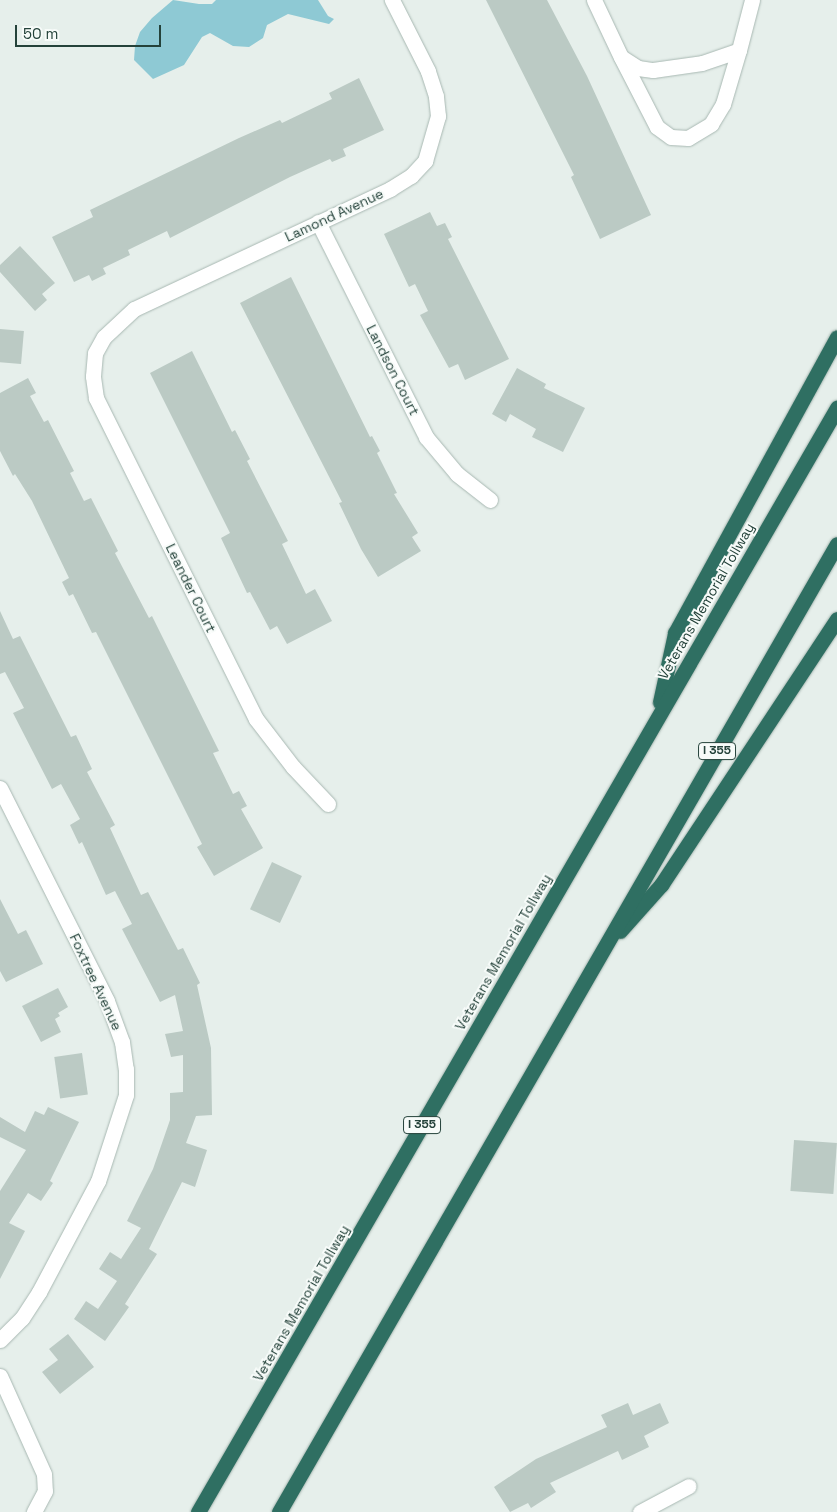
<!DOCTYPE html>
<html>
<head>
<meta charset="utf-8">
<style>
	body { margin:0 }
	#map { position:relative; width:837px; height:1512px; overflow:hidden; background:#e6efeb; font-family:"Space Grotesk",sans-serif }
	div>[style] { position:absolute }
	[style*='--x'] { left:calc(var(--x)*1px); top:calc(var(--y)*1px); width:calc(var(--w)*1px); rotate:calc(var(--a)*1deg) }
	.water>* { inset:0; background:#8ec9d4 }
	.building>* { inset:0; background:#bbcac4; transform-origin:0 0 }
	.roads { filter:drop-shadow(0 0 1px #a8b8b2) drop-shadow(0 0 1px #a8b8b2) }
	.street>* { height:15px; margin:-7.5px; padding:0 7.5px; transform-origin:7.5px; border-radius:7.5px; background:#fff }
	.highway>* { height:15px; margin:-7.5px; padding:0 7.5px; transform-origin:7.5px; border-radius:7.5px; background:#2f6f62 }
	span { translate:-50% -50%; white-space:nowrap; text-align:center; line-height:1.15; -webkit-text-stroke:4px #f7fbf9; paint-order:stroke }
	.shield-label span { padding:1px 4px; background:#f7fbf9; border:1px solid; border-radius:4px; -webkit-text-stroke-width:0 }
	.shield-label { font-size:12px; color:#24423a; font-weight:700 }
	.street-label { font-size:14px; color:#24423a }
	.scale { position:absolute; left:15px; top:25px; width:146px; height:22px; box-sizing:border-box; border:2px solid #24423a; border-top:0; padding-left:6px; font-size:15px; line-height:18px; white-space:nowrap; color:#24423a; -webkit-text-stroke:4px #f7fbf9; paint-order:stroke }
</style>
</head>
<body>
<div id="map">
	<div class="water">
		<div style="clip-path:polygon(173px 0,199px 4px,212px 4px,216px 0,318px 0,328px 16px,334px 19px,329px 24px,288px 14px,267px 25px,263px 38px,249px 47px,233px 46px,210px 33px,202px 37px,184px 65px,153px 79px,134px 60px,135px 46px,140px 32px,152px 18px)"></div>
	</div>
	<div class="building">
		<div style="clip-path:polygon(486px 0,547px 0,587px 76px,651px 215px,600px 239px,571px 177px,574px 175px)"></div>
		<div style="clip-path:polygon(359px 78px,384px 130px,343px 149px,346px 156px,332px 162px,330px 159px,290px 177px,170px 238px,167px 231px,128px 250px,130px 255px,103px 268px,106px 274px,92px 281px,89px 275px,74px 282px,52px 237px,93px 217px,90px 210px,239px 138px,280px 120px,282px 123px,332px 99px,329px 93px)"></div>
		<div style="clip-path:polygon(430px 212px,437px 226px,445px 223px,452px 237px,448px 239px,509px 359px,465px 380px,458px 364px,449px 368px,420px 315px,428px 311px,415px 284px,409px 287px,384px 234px)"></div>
		<div style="clip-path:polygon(20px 246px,55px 283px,42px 294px,47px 300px,35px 311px,0 272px,0 265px)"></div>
		<div style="clip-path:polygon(291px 277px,370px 437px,372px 436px,380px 451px,377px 453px,397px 493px,394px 494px,418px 533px,412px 537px,421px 551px,378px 577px,361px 549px,339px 503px,342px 502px,240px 303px)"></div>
		<div style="left:0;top:329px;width:24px;height:33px;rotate:5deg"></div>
		<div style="clip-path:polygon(192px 351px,232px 432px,235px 430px,250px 459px,247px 461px,288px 541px,282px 544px,306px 594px,315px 589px,332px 621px,287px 644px,277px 626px,270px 630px,250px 592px,247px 593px,221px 538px,230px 533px,150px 373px)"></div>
		<div style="clip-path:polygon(517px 368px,546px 384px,544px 388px,585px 408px,563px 452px,532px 437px,536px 429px,510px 414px,506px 422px,492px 414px)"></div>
		<div style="clip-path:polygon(28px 378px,36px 393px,30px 396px,44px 422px,48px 420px,74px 471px,70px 473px,84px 501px,91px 498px,118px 551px,115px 553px,149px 618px,152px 616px,219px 751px,213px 753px,233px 794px,239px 791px,247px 806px,241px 809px,263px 848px,214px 876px,197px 847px,202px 844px,96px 632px,92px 633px,73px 594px,69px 596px,62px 582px,69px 578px,32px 501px,15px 474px,13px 476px,0 451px,0 393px)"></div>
		<div style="clip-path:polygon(0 611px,13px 639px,20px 636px,71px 737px,76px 735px,92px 769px,87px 772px,115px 825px,110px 828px,141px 895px,148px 892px,178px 950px,183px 948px,200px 983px,197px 985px,211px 1048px,212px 1115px,196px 1116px,186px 1143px,207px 1150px,195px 1187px,182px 1182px,149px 1249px,157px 1254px,125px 1304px,129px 1307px,105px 1341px,74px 1319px,86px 1301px,98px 1309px,117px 1281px,99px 1269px,110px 1252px,121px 1259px,141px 1228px,127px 1221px,153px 1169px,170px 1120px,170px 1093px,183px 1092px,183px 1055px,171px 1057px,165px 1034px,183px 1031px,175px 995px,160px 1002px,122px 929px,132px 924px,115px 891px,106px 895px,82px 842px,79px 844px,70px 825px,80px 819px,61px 784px,52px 789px,13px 713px,24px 708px,5px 672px,0 674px)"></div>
		<div style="left:272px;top:862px;width:33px;height:52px;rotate:25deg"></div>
		<div style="clip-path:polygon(0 899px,18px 934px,26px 930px,43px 964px,6px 982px,0 971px)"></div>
		<div style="clip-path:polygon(58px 988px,68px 1007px,58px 1013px,60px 1016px,55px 1019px,61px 1032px,41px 1042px,22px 1006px)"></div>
		<div style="left:82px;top:1053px;width:42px;height:28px;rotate:82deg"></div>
		<div style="clip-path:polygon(48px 1107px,79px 1122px,50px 1181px,53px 1183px,41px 1201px,28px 1193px,9px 1223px,25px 1231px,0 1279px,0 1191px,26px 1150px,0 1137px,0 1117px,25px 1132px,35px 1111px,44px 1115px)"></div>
		<div style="left:794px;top:1140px;width:43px;height:51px;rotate:4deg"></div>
		<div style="clip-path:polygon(68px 1334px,94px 1367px,60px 1394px,42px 1372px,58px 1360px,49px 1349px)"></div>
		<div style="clip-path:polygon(628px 1403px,633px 1415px,660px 1403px,669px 1423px,644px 1436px,649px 1447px,622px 1460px,618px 1451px,550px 1483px,556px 1492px,531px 1508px,528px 1503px,510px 1512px,494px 1487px,536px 1459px,607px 1427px,601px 1415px)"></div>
	</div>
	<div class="roads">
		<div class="street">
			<div style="--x:594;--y:0;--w:63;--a:64.7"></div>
			<div style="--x:621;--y:57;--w:20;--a:33"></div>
			<div style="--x:638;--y:68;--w:15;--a:8"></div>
			<div style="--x:653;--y:70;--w:49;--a:-8.1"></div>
			<div style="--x:702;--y:63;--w:39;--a:-19"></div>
			<div style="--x:739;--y:50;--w:52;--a:-75.4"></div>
			<div style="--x:622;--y:59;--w:76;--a:62.8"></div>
			<div style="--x:657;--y:127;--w:17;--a:36"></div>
			<div style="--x:671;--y:137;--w:17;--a:3"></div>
			<div style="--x:688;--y:138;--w:27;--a:-31"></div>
			<div style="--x:711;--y:124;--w:23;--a:-59"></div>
			<div style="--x:723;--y:104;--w:56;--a:-73.5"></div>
			<div style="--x:318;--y:222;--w:241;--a:63.3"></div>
			<div style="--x:426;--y:437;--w:48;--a:50"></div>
			<div style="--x:457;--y:474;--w:42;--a:38.2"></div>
			<div style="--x:0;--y:788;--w:238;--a:63.3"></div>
			<div style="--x:107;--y:1001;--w:44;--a:69.9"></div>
			<div style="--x:122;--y:1042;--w:27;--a:82"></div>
			<div style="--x:126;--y:1069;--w:26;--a:90"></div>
			<div style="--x:126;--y:1095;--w:90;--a:108"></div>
			<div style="--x:98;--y:1181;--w:126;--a:118"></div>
			<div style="--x:39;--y:1292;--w:31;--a:123"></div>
			<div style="--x:22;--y:1318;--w:31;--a:135"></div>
			<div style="--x:328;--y:804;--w:51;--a:-133.4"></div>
			<div style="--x:293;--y:767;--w:61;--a:-127.6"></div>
			<div style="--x:256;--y:719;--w:359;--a:-116.5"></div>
			<div style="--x:96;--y:398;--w:22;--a:-98"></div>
			<div style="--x:93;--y:376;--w:23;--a:-85"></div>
			<div style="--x:95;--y:353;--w:18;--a:-61"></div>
			<div style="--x:104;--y:337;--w:41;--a:-43"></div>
			<div style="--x:134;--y:309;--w:283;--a:-25.1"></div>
			<div style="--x:390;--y:189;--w:25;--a:-32"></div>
			<div style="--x:411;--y:176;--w:21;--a:-47"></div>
			<div style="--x:425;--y:161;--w:47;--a:-73.9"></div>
			<div style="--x:438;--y:116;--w:20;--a:-96"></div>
			<div style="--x:436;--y:96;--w:26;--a:-108"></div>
			<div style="--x:428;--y:71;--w:80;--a:-116.9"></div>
			<div style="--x:0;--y:1376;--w:107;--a:65.8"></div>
			<div style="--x:44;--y:1474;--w:17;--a:87"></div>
			<div style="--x:45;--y:1491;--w:24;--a:118"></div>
			<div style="--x:640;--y:1512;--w:55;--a:-28"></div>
		</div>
		<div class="highway">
			<div style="--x:660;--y:702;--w:71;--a:-77.7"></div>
			<div style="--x:675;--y:633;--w:337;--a:-61.3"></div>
			<div style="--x:620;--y:931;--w:62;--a:-48.3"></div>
			<div style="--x:661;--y:885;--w:319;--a:-56.5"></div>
			<div style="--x:198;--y:1512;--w:1276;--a:-59.94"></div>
			<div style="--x:279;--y:1512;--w:1117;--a:-60.04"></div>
		</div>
	</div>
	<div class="shield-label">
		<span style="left:717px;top:751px">I 355</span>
		<span style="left:422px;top:1125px">I 355</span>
	</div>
	<div class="street-label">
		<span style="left:334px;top:215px;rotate:-25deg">Lamond Avenue</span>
		<span style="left:393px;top:370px;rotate:63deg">Landson Court</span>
		<span style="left:191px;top:588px;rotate:64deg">Leander Court</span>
		<span style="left:706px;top:601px;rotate:-60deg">Veterans Memorial Tollway</span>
		<span style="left:503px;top:952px;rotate:-60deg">Veterans Memorial Tollway</span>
		<span style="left:96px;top:982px;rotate:65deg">Foxtree Avenue</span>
		<span style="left:301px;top:1303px;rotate:-60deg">Veterans Memorial Tollway</span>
	</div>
	<div class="scale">50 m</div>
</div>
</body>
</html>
